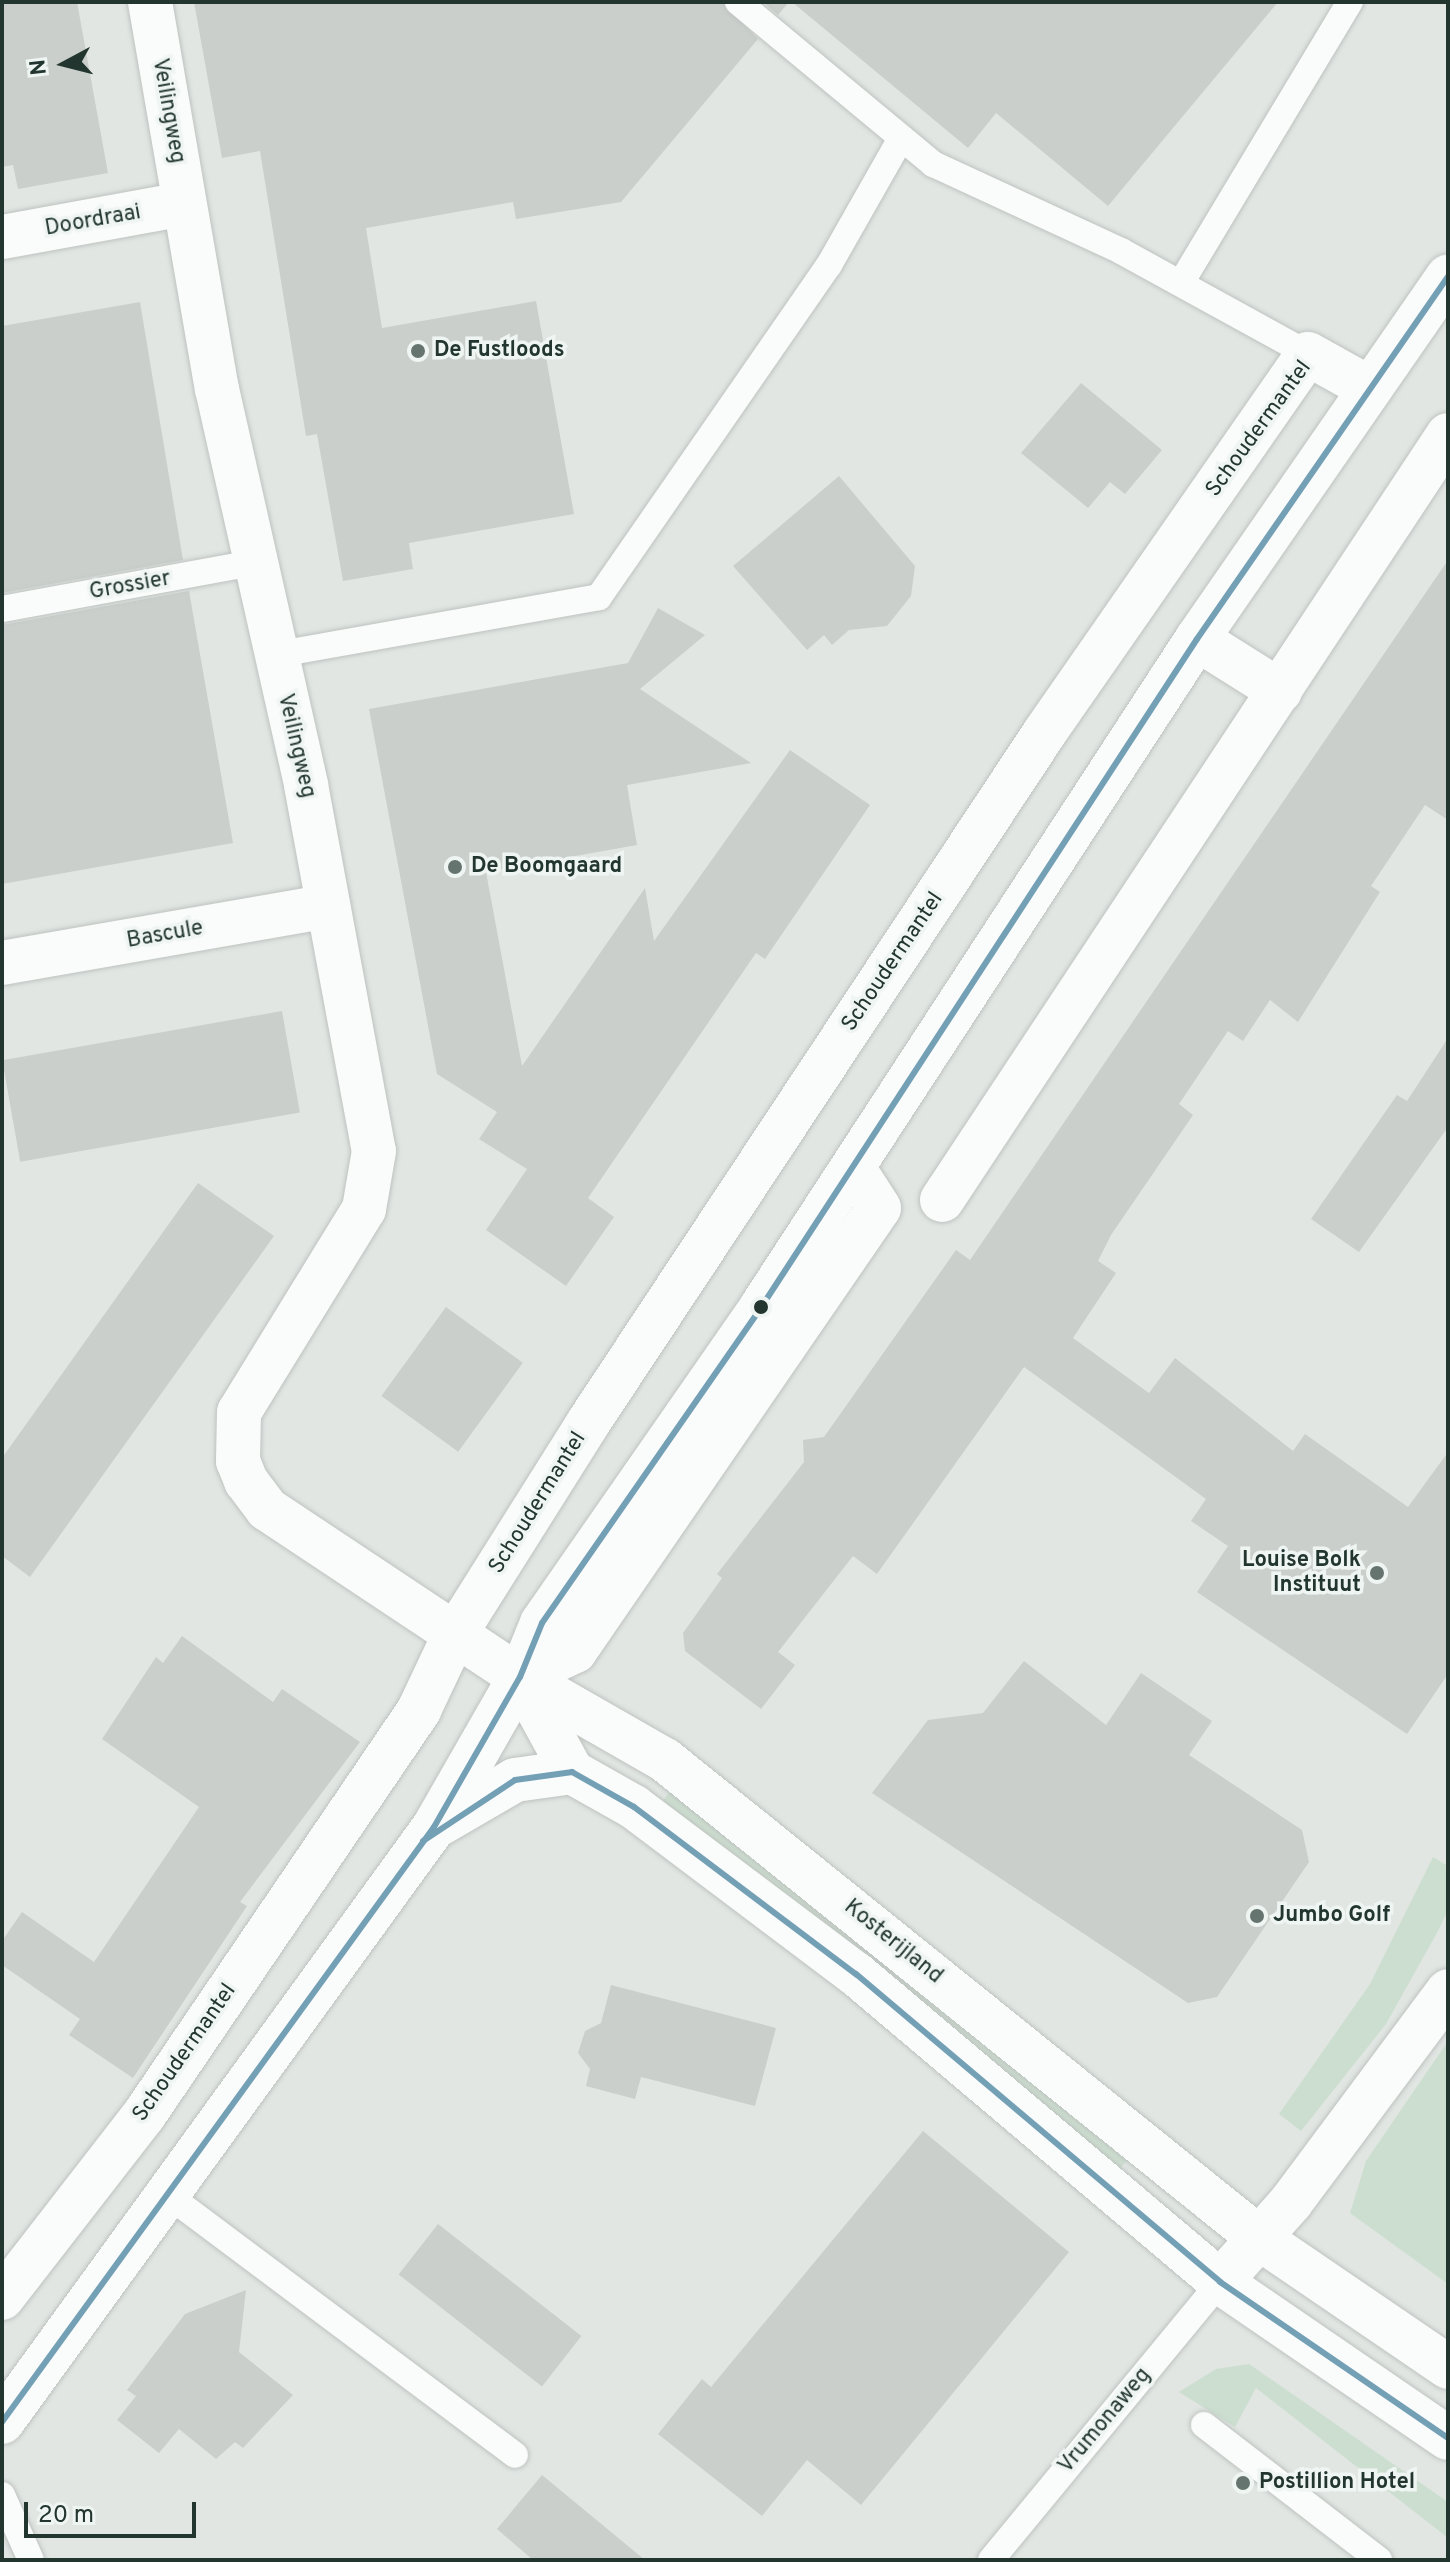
<!DOCTYPE html>
<html>
<head>
<meta charset="utf-8">
<style>
	body { margin:0 }
	#map { position:relative; width:1450px; height:2562px; overflow:hidden; background:#e1e6e3; font-family:Overpass,sans-serif }
	div>[style] { position:absolute }
	[style*='--x'] { left:calc(var(--x)*1px); top:calc(var(--y)*1px); width:calc(var(--w)*1px); rotate:calc(var(--a)*1deg) }
	.green>* { inset:0; background:#ccdecf }
	.building>* { inset:0; background:#cacfcc; transform-origin:0 0 }
	.roads { filter:drop-shadow(0 0 2px #bec3c0) drop-shadow(0 0 2px #bec3c0) }
	.service>* { height:26px; margin:-13px; padding:0 13px; transform-origin:13px; border-radius:13px; background:#fafbfb }
	.minor>* { height:44px; margin:-22px; padding:0 22px; transform-origin:22px; border-radius:22px; background:#fafbfb }
	.tertiary>* { height:44px; margin:-22px; padding:0 22px; transform-origin:22px; border-radius:22px; background:#fafbfb }
	.bus-1>* { height:6px; margin:-3px; padding:0 3px; transform-origin:3px; border-radius:3px; background:#74a0b6 }
	.dots>* { width:22px; height:22px; translate:-50% -50%; box-sizing:border-box; border:4px solid #eff5f2; border-radius:50% }
	span { translate:-50% -50%; white-space:nowrap; text-align:center; line-height:1.15; -webkit-text-stroke:7px #eff5f2; paint-order:stroke }
	.street-label { font-size:22px; color:#22362f }
	.poi-label { font-size:22px; color:#22362f; font-weight:700 }
	.left { translate:0 -50%; text-align:left }
	.right { translate:-100% -50%; text-align:right }
	.frame { position:absolute; inset:0; border:4px solid #22362f; pointer-events:none }
	.north { position:absolute; left:24px; top:24px; width:80px; height:80px; -webkit-text-stroke:6px #eff5f2; paint-order:stroke; rotate:263deg; font-size:22px; font-weight:700; line-height:32px; text-align:center; color:#22362f }
	.north::after { content:''; display:block; margin:auto; width:28px; height:36px; background:#22362f; clip-path:polygon(50% 0,100% 100%,50% 72%,0 100%) }
	.scale { position:absolute; left:24px; top:2502px; width:172px; height:36px; box-sizing:border-box; border:4px solid #22362f; border-top:0; padding-left:10px; font-size:24px; line-height:28px; white-space:nowrap; color:#22362f; -webkit-text-stroke:6px #eff5f2; paint-order:stroke }
</style>
</head>
<body>
<div id="map">
	<div class="green">
		<div style="clip-path:polygon(673px 1787px,1132px 2154px,1116px 2174px,662px 1802px)"></div>
		<div style="clip-path:polygon(1433px 1857px,1448px 1866px,1448px 1910px,1438px 1931px,1386px 2024px,1301px 2131px,1279px 2114px,1370px 1984px)"></div>
		<div style="clip-path:polygon(1448px 2041px,1448px 2284px,1350px 2213px,1366px 2161px)"></div>
		<div style="clip-path:polygon(1249px 2364px,1448px 2502px,1448px 2538px,1256px 2388px,1235px 2427px,1179px 2392px,1216px 2369px)"></div>
	</div>
	<div class="building">
		<div style="clip-path:polygon(2px 2px,77px 2px,108px 173px,18px 189px,13px 165px,2px 167px)"></div>
		<div style="clip-path:polygon(194px 2px,722px 2px,758px 39px,621px 202px,516px 219px,513px 202px,366px 228px,382px 328px,536px 301px,574px 514px,409px 543px,413px 569px,343px 581px,317px 434px,306px 436px,260px 151px,222px 158px)"></div>
		<div style="clip-path:polygon(763px 2px,789px 2px,778px 15px)"></div>
		<div style="clip-path:polygon(792px 2px,1278px 2px,1108px 206px,996px 113px,968px 148px)"></div>
		<div style="clip-path:polygon(140px 302px,183px 560px,2px 593px,2px 326px)"></div>
		<div style="clip-path:polygon(1081px 383px,1162px 450px,1125px 494px,1110px 482px,1088px 508px,1021px 453px)"></div>
		<div style="clip-path:polygon(839px 476px,915px 566px,911px 596px,887px 626px,849px 630px,832px 645px,824px 635px,807px 650px,733px 566px)"></div>
		<div style="clip-path:polygon(1448px 560px,1448px 820px,1425px 805px,1371px 886px,1380px 892px,1298px 1022px,1270px 1000px,1243px 1041px,1228px 1031px,1179px 1104px,1193px 1115px,1111px 1235px,1098px 1261px,1116px 1273px,1073px 1338px,1149px 1393px,1175px 1358px,1293px 1451px,1305px 1434px,1408px 1507px,1448px 1452px,1448px 1674px,1407px 1734px,1197px 1592px,1228px 1546px,1191px 1521px,1206px 1499px,1024px 1367px,877px 1574px,853px 1556px,778px 1652px,795px 1665px,761px 1709px,685px 1651px,683px 1633px,722px 1578px,717px 1574px,804px 1462px,803px 1440px,824px 1437px,956px 1250px,970px 1260px)"></div>
		<div style="clip-path:polygon(189px 591px,233px 843px,2px 884px,2px 625px)"></div>
		<div style="clip-path:polygon(658px 608px,705px 635px,640px 689px,751px 763px,627px 785px,637px 845px,486px 872px,522px 1066px,645px 888px,654px 941px,790px 750px,870px 805px,765px 959px,756px 953px,588px 1198px,614px 1217px,566px 1286px,486px 1230px,527px 1169px,479px 1139px,497px 1112px,437px 1074px,369px 709px,628px 663px)"></div>
		<div style="left:282px;top:1011px;width:103px;height:284px;rotate:80deg"></div>
		<div style="clip-path:polygon(1448px 1038px,1448px 1127px,1359px 1252px,1311px 1219px,1397px 1095px,1407px 1101px)"></div>
		<div style="clip-path:polygon(198px 1183px,274px 1236px,30px 1577px,2px 1556px,2px 1458px)"></div>
		<div style="left:446px;top:1307px;width:95px;height:110px;rotate:36deg"></div>
		<div style="clip-path:polygon(182px 1636px,273px 1702px,282px 1689px,360px 1742px,240px 1902px,247px 1906px,133px 2078px,69px 2035px,80px 2019px,2px 1965px,2px 1941px,22px 1912px,94px 1962px,199px 1807px,102px 1739px,156px 1657px,163px 1663px)"></div>
		<div style="clip-path:polygon(1024px 1661px,1106px 1725px,1141px 1673px,1212px 1721px,1189px 1755px,1302px 1830px,1309px 1862px,1217px 1997px,1188px 2003px,872px 1793px,928px 1720px,983px 1713px)"></div>
		<div style="clip-path:polygon(611px 1985px,776px 2028px,755px 2106px,641px 2077px,635px 2099px,586px 2086px,590px 2069px,578px 2053px,585px 2031px,601px 2023px)"></div>
		<div style="clip-path:polygon(923px 2131px,1069px 2252px,861px 2505px,807px 2460px,762px 2516px,658px 2434px,702px 2379px,711px 2387px)"></div>
		<div style="left:438px;top:2224px;width:182px;height:64px;rotate:38deg"></div>
		<div style="clip-path:polygon(246px 2290px,239px 2352px,293px 2395px,243px 2448px,235px 2442px,216px 2459px,179px 2429px,159px 2453px,117px 2420px,136px 2396px,127px 2390px,185px 2314px)"></div>
		<div style="clip-path:polygon(542px 2475px,645px 2560px,533px 2560px,497px 2529px)"></div>
	</div>
	<div class="roads">
		<div class="service">
			<div style="--x:738;--y:2;--w:254;--a:39.7"></div>
			<div style="--x:933;--y:164;--w:207;--a:24.8"></div>
			<div style="--x:1121;--y:251;--w:213;--a:28.8"></div>
			<div style="--x:1181;--y:283;--w:328;--a:-59"></div>
			<div style="--x:2;--y:609;--w:261;--a:-10.4"></div>
			<div style="--x:274;--y:655;--w:330;--a:-10.1"></div>
			<div style="--x:599;--y:597;--w:404;--a:-55.3"></div>
			<div style="--x:829;--y:265;--w:146;--a:-60.4"></div>
			<div style="--x:169;--y:2196;--w:432;--a:36.8"></div>
			<div style="--x:1204;--y:2425;--w:221;--a:37.6"></div>
			<div style="--x:2;--y:2495;--w:71;--a:66"></div>
			<div style="--x:991;--y:2560;--w:360;--a:-50.5"></div>
		</div>
		<div class="minor">
			<div style="--x:150;--y:2;--w:393;--a:80.2"></div>
			<div style="--x:217;--y:389;--w:406;--a:77.3"></div>
			<div style="--x:306;--y:785;--w:372;--a:79.5"></div>
			<div style="--x:374;--y:1151;--w:59;--a:99.8"></div>
			<div style="--x:364;--y:1209;--w:238;--a:121.6"></div>
			<div style="--x:239;--y:1412;--w:49;--a:91.2"></div>
			<div style="--x:238;--y:1461;--w:22;--a:68"></div>
			<div style="--x:246;--y:1481;--w:35;--a:53"></div>
			<div style="--x:267;--y:1509;--w:304;--a:33.6"></div>
			<div style="--x:520;--y:1677;--w:61;--a:-25.3"></div>
			<div style="--x:575;--y:1651;--w:537;--a:-55.54"></div>
			<div style="--x:879;--y:1208;--w:46;--a:-122.7"></div>
			<div style="--x:2;--y:237;--w:185;--a:-10.3"></div>
			<div style="--x:1197;--y:639;--w:98;--a:32.1"></div>
			<div style="--x:2;--y:963;--w:331;--a:-9.9"></div>
			<div style="--x:942;--y:1200;--w:917;--a:-56.52"></div>
			<div style="--x:1220;--y:2282;--w:107;--a:-48.4"></div>
			<div style="--x:1291;--y:2202;--w:263;--a:-53.3"></div>
			<div style="--x:2;--y:2298;--w:232;--a:-52.2"></div>
			<div style="--x:144;--y:2115;--w:490;--a:-55.8"></div>
			<div style="--x:419;--y:1710;--w:82;--a:-64.7"></div>
			<div style="--x:454;--y:1636;--w:252;--a:-57.8"></div>
			<div style="--x:588;--y:1423;--w:828;--a:-56.52"></div>
			<div style="--x:1045;--y:732;--w:460;--a:-55.2"></div>
			<div style="--x:1308;--y:354;--w:70;--a:29.1"></div>
		</div>
		<div class="tertiary">
			<div style="--x:520;--y:1677;--w:167;--a:29.8"></div>
			<div style="--x:665;--y:1760;--w:762;--a:38.82"></div>
			<div style="--x:1259;--y:2238;--w:229;--a:34.3"></div>
			<div style="--x:520;--y:1677;--w:108;--a:61.3"></div>
			<div style="--x:436;--y:1826;--w:91;--a:-30.2"></div>
			<div style="--x:515;--y:1780;--w:58;--a:-8"></div>
			<div style="--x:572;--y:1772;--w:71;--a:29.4"></div>
			<div style="--x:634;--y:1807;--w:278;--a:37"></div>
			<div style="--x:856;--y:1974;--w:477;--a:40.2"></div>
			<div style="--x:1220;--y:2282;--w:276;--a:34.4"></div>
			<div style="--x:2;--y:2422;--w:735;--a:-54.02"></div>
			<div style="--x:434;--y:1827;--w:173;--a:-60.2"></div>
			<div style="--x:520;--y:1677;--w:58;--a:-67.8"></div>
			<div style="--x:542;--y:1623;--w:386;--a:-55.2"></div>
			<div style="--x:762;--y:1306;--w:796;--a:-56.89"></div>
			<div style="--x:1197;--y:639;--w:441;--a:-55.3"></div>
		</div>
	</div>
	<div class="bus-1">
		<div style="--x:423;--y:1841;--w:110;--a:-33.5"></div>
		<div style="--x:515;--y:1780;--w:58;--a:-8"></div>
		<div style="--x:572;--y:1772;--w:71;--a:29.4"></div>
		<div style="--x:634;--y:1807;--w:278;--a:37"></div>
		<div style="--x:856;--y:1974;--w:477;--a:40.2"></div>
		<div style="--x:1220;--y:2282;--w:276;--a:34.4"></div>
		<div style="--x:2;--y:2422;--w:735;--a:-54.02"></div>
		<div style="--x:434;--y:1827;--w:173;--a:-60.2"></div>
		<div style="--x:520;--y:1677;--w:58;--a:-67.8"></div>
		<div style="--x:542;--y:1623;--w:386;--a:-55.2"></div>
		<div style="--x:762;--y:1306;--w:796;--a:-56.89"></div>
		<div style="--x:1197;--y:639;--w:441;--a:-55.3"></div>
	</div>
	<div class="dots">
		<div style="left:418px;top:351px;background:#65746e"></div>
		<div style="left:455px;top:867px;background:#65746e"></div>
		<div style="left:761px;top:1307px;background:#22362f"></div>
		<div style="left:1377px;top:1573px;background:#65746e"></div>
		<div style="left:1257px;top:1916px;background:#65746e"></div>
		<div style="left:1243px;top:2483px;background:#65746e"></div>
	</div>
	<div class="street-label">
		<span style="left:168px;top:111px;rotate:80deg">Veilingweg</span>
		<span style="left:93px;top:221px;rotate:-10deg">Doordraai</span>
		<span style="left:1259px;top:429px;rotate:-54deg">Schoudermantel</span>
		<span style="left:130px;top:586px;rotate:-10deg">Grossier</span>
		<span style="left:296px;top:746px;rotate:77deg">Veilingweg</span>
		<span style="left:165px;top:935px;rotate:-10deg">Bascule</span>
		<span style="left:893px;top:962px;rotate:-56deg">Schoudermantel</span>
		<span style="left:538px;top:1503px;rotate:-58deg">Schoudermantel</span>
		<span style="left:893px;top:1942px;rotate:39deg">Kosterijland</span>
		<span style="left:185px;top:2053px;rotate:-55deg">Schoudermantel</span>
		<span style="left:1105px;top:2421px;rotate:-50deg">Vrumonaweg</span>
	</div>
	<div class="poi-label">
		<span class="left" style="left:434px;top:351px">De Fustloods</span>
		<span class="left" style="left:471px;top:867px">De Boomgaard</span>
		<span class="right" style="left:1361px;top:1573px">Louise Bolk<br>Instituut</span>
		<span class="left" style="left:1273px;top:1916px">Jumbo Golf</span>
		<span class="left" style="left:1259px;top:2483px">Postillion Hotel</span>
	</div>
	<div class="frame"></div>
	<div class="north">N</div>
	<div class="scale">20 m</div>
</div>
</body>
</html>
